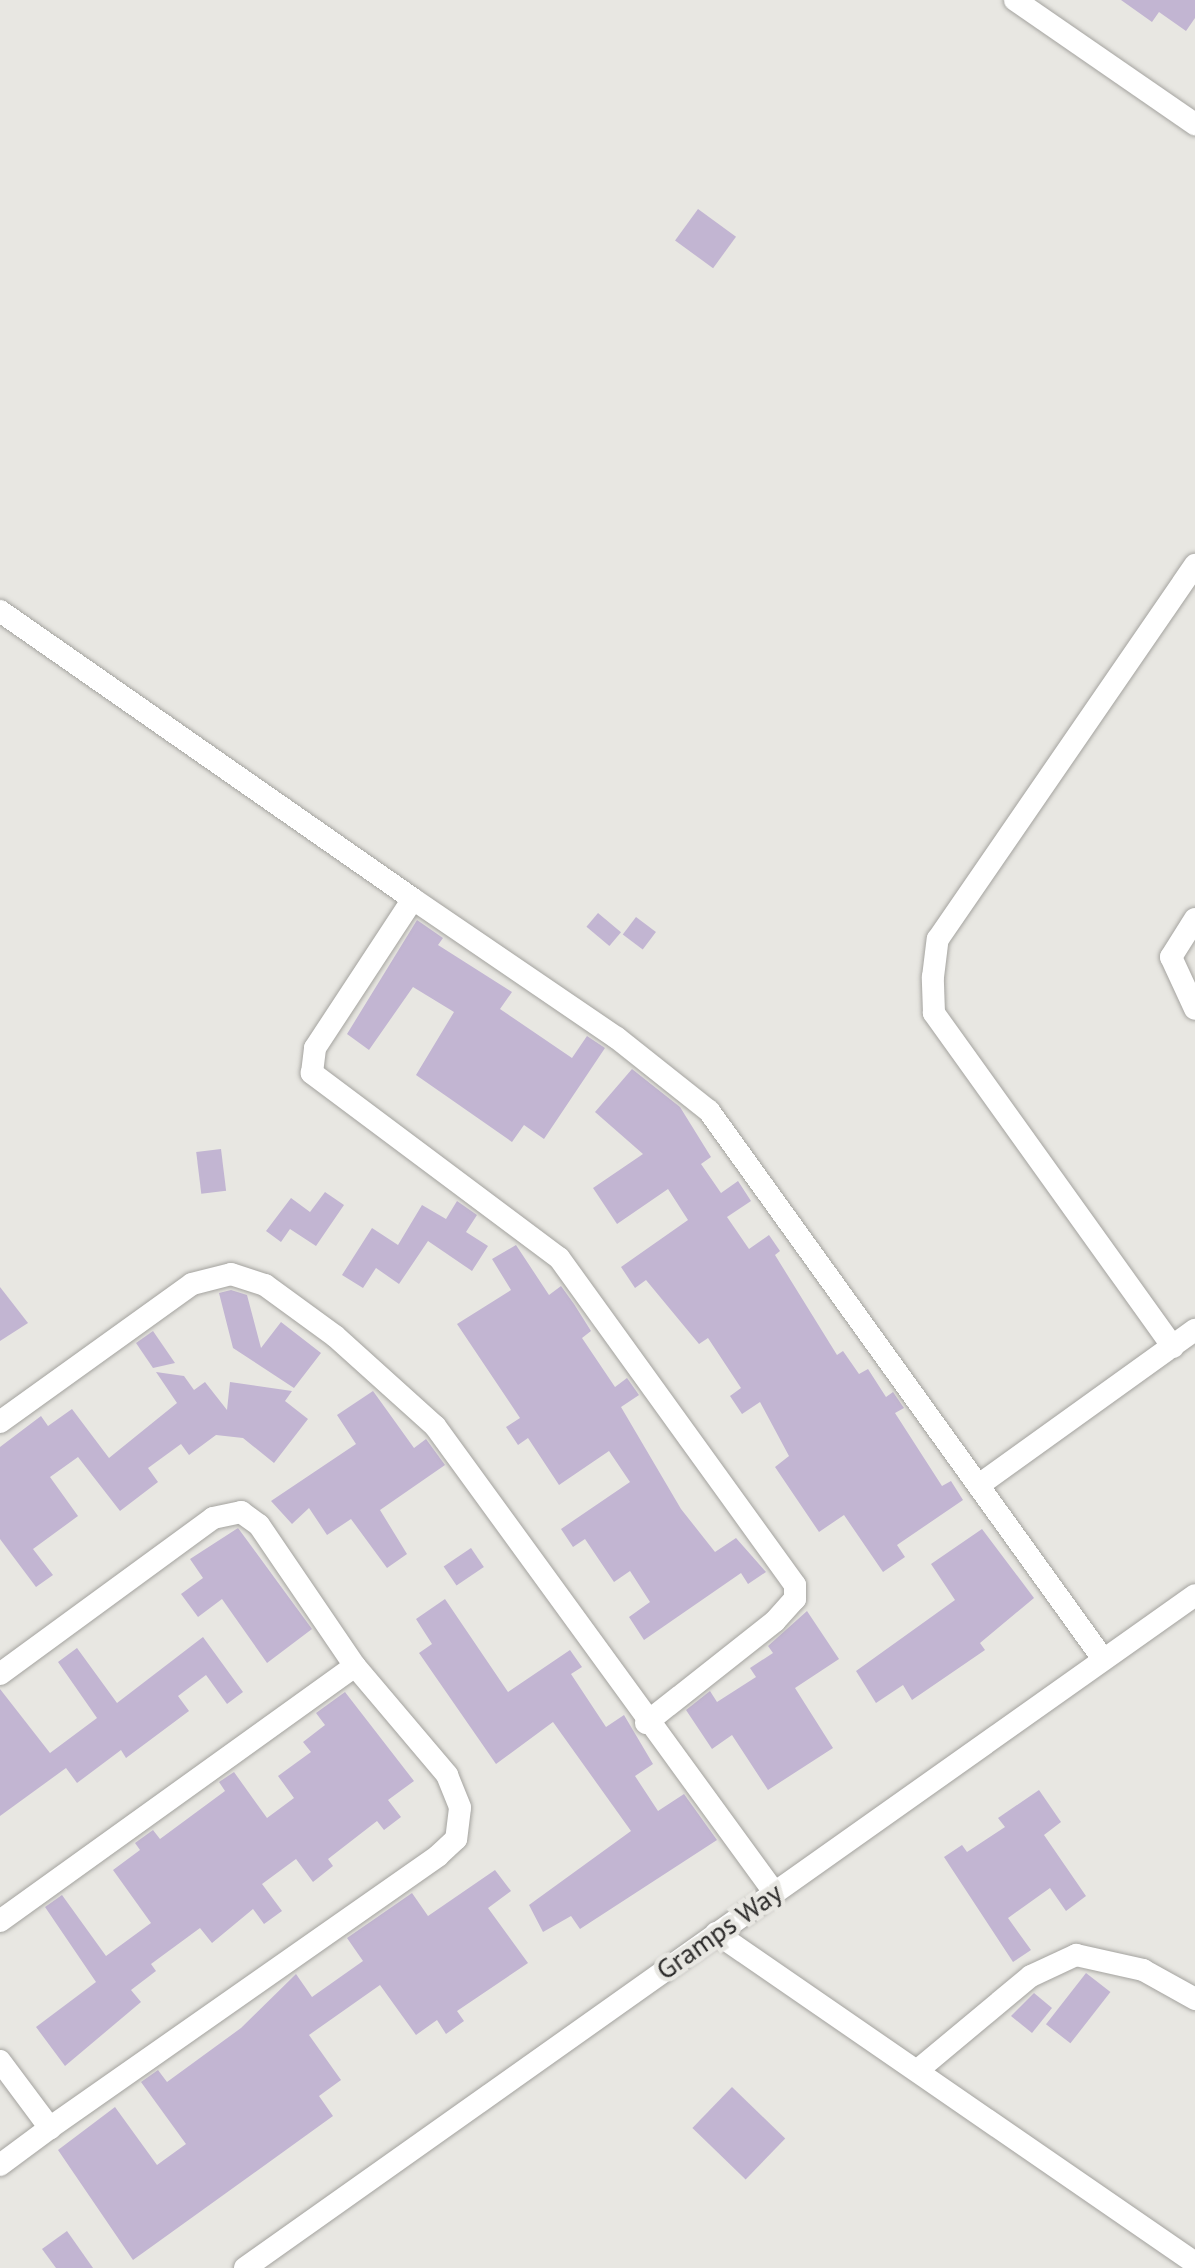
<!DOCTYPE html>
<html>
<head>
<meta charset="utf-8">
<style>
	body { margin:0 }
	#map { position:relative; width:1195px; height:2268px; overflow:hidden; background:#e8e7e2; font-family:"PT Sans",sans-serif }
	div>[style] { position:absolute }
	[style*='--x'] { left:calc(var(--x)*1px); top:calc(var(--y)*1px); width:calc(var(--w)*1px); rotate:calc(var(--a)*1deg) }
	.building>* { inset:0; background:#c2b5d2; transform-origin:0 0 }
	.roads { filter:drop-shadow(0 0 2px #a4a39f) drop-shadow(0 0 2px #a4a39f) }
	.minor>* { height:22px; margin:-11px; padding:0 11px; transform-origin:11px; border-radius:11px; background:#fff }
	span { translate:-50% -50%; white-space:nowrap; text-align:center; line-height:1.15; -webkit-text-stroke:9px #e8e7e2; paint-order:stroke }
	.street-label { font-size:28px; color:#2c2b2a }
</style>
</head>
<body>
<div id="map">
	<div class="building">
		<div style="clip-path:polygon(1121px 0,1195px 0,1195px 18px,1186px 31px,1159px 12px,1152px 22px)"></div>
		<div style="left:698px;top:209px;width:47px;height:39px;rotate:36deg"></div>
		<div style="left:598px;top:913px;width:30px;height:18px;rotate:40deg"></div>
		<div style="left:636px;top:917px;width:25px;height:22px;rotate:37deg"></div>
		<div style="clip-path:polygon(417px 920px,443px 938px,438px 945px,512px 992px,500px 1009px,572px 1058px,587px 1036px,605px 1048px,544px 1139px,524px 1125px,512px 1142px,416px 1075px,454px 1012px,413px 987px,369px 1050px,347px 1034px)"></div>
		<div style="clip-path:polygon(632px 1069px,680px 1107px,711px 1157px,701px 1164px,721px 1193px,738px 1181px,751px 1201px,727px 1217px,749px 1249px,769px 1235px,780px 1251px,775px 1255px,837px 1355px,843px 1351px,859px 1374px,868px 1369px,886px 1397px,893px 1392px,904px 1408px,895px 1413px,942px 1486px,951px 1481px,963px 1500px,897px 1545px,905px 1557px,883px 1572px,844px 1515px,819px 1532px,775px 1467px,789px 1456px,760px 1402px,742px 1414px,730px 1396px,741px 1388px,708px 1338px,699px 1344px,646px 1280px,635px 1288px,621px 1267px,688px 1220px,668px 1189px,617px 1224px,593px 1188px,643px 1154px,595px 1112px)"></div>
		<div style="left:221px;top:1149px;width:42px;height:25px;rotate:83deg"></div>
		<div style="clip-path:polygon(325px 1192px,344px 1205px,316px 1246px,290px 1229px,281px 1242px,266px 1231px,291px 1198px,310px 1212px)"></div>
		<div style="clip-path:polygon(457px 1201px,477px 1215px,466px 1232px,488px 1246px,472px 1271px,428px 1241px,399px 1284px,376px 1268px,363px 1288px,342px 1275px,372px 1228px,398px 1245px,422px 1205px,446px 1219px)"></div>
		<div style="clip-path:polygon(516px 1245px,549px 1295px,561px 1286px,574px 1304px,591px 1331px,582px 1338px,615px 1387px,627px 1378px,639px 1395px,621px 1407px,681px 1509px,715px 1552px,736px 1538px,766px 1572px,748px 1584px,741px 1573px,644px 1640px,629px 1617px,650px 1602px,630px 1571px,614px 1582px,585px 1539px,573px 1547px,561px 1529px,630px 1482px,609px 1451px,559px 1485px,528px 1438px,518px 1445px,506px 1427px,520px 1418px,457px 1324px,511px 1290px,492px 1259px)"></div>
		<div style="clip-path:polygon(0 1287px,28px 1323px,0 1341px)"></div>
		<div style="clip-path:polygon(231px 1290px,247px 1295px,261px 1348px,281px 1322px,321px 1353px,294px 1388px,233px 1348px,219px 1293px)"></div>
		<div style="clip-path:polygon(153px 1331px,175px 1363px,153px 1368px,136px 1343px)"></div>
		<div style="clip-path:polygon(156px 1372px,184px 1376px,194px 1390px,205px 1382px,227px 1410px,230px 1382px,292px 1391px,285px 1401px,308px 1419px,274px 1463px,243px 1438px,216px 1435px,189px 1455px,181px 1444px,148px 1468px,158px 1482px,120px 1511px,78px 1457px,50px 1477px,78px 1516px,33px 1549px,53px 1575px,36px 1587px,0 1539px,0 1447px,41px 1416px,48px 1426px,72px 1409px,109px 1458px,177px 1403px)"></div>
		<div style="clip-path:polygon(373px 1391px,414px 1448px,426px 1439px,445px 1465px,380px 1510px,407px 1554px,387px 1568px,351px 1519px,327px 1535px,309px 1508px,292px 1524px,271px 1501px,356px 1444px,337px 1415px)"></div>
		<div style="clip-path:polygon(238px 1528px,312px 1629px,267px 1663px,222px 1599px,198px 1617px,181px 1594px,203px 1578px,190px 1559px)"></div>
		<div style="clip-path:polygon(982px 1529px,1034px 1598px,980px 1643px,985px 1650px,912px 1700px,903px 1685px,876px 1703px,856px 1671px,955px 1600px,931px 1564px)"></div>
		<div style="left:471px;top:1548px;width:23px;height:33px;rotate:56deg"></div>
		<div style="clip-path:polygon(445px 1599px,508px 1692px,570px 1650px,582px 1667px,571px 1674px,606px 1727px,624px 1715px,653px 1764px,635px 1776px,658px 1811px,684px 1794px,717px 1840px,580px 1929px,571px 1916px,543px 1932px,529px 1905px,631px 1831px,553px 1722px,496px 1764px,419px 1653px,432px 1644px,416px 1619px)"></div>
		<div style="clip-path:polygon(807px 1611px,839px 1659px,795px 1688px,833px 1748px,768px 1790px,732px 1735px,712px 1749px,686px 1710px,710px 1691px,717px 1702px,756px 1677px,750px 1668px,773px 1653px,768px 1646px)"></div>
		<div style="clip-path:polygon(203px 1637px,243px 1692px,227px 1704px,206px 1675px,178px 1696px,189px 1711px,126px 1758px,121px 1750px,77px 1783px,66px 1768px,0 1816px,0 1689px,50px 1753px,97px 1718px,58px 1662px,77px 1648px,117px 1703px)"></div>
		<div style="clip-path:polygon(345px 1692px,414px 1781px,388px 1800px,401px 1817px,384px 1830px,377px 1821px,328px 1859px,333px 1866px,313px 1882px,296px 1859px,262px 1884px,282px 1911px,264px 1924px,253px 1909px,212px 1943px,200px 1928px,151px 1964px,156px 1971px,131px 1990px,141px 2002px,65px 2066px,36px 2027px,96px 1982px,45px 1907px,62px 1895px,106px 1956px,151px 1923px,113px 1870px,140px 1850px,135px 1843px,153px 1830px,160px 1839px,225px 1791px,219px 1782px,234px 1772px,267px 1818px,294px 1798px,278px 1776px,311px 1752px,303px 1742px,325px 1725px,316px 1713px)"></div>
		<div style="clip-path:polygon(1039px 1790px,1061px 1822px,1044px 1835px,1086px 1896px,1066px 1911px,1050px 1888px,1008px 1918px,1031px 1950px,1013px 1962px,944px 1857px,962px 1845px,967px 1852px,1005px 1827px,998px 1818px)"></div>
		<div style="clip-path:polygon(495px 1870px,511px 1891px,488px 1908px,528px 1963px,457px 2011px,464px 2021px,446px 2034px,437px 2020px,416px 2035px,380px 1985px,309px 2035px,341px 2080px,319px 2096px,333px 2116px,133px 2260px,58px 2150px,115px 2107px,157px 2165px,186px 2144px,141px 2082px,158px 2070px,167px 2082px,241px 2028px,296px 1974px,312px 1997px,363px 1961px,347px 1938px,412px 1893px,428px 1916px)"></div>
		<div style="left:1086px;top:1973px;width:31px;height:65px;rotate:38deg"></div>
		<div style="clip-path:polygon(1034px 1993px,1052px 2008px,1032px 2033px,1011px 2016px)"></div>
		<div style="left:732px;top:2087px;width:74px;height:57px;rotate:44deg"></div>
		<div style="clip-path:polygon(67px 2231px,93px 2268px,56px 2268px,42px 2249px)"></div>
	</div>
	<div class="roads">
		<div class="minor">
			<div style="--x:1015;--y:0;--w:219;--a:34.6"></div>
			<div style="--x:0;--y:611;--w:504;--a:34.89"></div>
			<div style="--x:1195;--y:919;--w:45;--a:122.3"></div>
			<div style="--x:1171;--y:957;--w:57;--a:65.2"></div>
			<div style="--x:1173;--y:1347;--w:411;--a:-125.6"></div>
			<div style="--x:934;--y:1013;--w:36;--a:-92"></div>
			<div style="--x:933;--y:977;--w:38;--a:-83"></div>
			<div style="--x:938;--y:939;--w:454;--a:-55.5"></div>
			<div style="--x:0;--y:1422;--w:236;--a:-35.7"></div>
			<div style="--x:192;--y:1284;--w:40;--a:-14.4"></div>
			<div style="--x:231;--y:1274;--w:36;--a:18"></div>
			<div style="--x:265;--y:1285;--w:87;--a:36.1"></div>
			<div style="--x:335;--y:1336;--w:135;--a:42"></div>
			<div style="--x:435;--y:1426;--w:576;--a:53.97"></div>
			<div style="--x:979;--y:1485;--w:266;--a:-35.7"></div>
			<div style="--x:0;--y:1674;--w:264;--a:-36.2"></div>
			<div style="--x:213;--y:1518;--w:29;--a:-12"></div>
			<div style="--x:241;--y:1512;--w:22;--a:36"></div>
			<div style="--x:259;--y:1525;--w:171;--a:55.8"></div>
			<div style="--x:355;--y:1666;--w:143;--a:49.8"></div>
			<div style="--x:447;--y:1775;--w:35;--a:68"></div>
			<div style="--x:460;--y:1808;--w:31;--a:97"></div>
			<div style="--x:456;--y:1839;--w:25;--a:137"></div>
			<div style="--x:438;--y:1856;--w:474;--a:145"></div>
			<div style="--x:646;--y:1723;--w:164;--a:-38.3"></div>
			<div style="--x:775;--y:1621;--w:30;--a:-48"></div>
			<div style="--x:795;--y:1599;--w:14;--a:-90"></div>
			<div style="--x:795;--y:1585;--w:403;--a:-125.8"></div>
			<div style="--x:559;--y:1258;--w:309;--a:-143.2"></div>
			<div style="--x:312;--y:1073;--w:25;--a:-83"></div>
			<div style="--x:315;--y:1048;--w:178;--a:-56.7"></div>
			<div style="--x:413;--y:899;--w:247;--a:34.3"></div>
			<div style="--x:617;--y:1038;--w:117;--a:38.4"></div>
			<div style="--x:709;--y:1111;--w:675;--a:54.28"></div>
			<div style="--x:0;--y:1921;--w:437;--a:-35.7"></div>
			<div style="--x:716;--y:1933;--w:582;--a:34.56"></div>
			<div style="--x:0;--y:2061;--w:84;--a:53.3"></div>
			<div style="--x:50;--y:2128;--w:62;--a:143.5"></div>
			<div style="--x:918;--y:2070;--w:147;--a:-39.8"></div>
			<div style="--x:1031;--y:1976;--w:50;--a:-25"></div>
			<div style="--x:1076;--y:1955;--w:69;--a:12.6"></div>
			<div style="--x:1143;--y:1970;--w:60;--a:29.1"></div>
			<div style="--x:245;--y:2268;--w:1164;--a:-35.31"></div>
		</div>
	</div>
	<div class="street-label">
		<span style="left:719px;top:1931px;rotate:-35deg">Gramps Way</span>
	</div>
</div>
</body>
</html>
